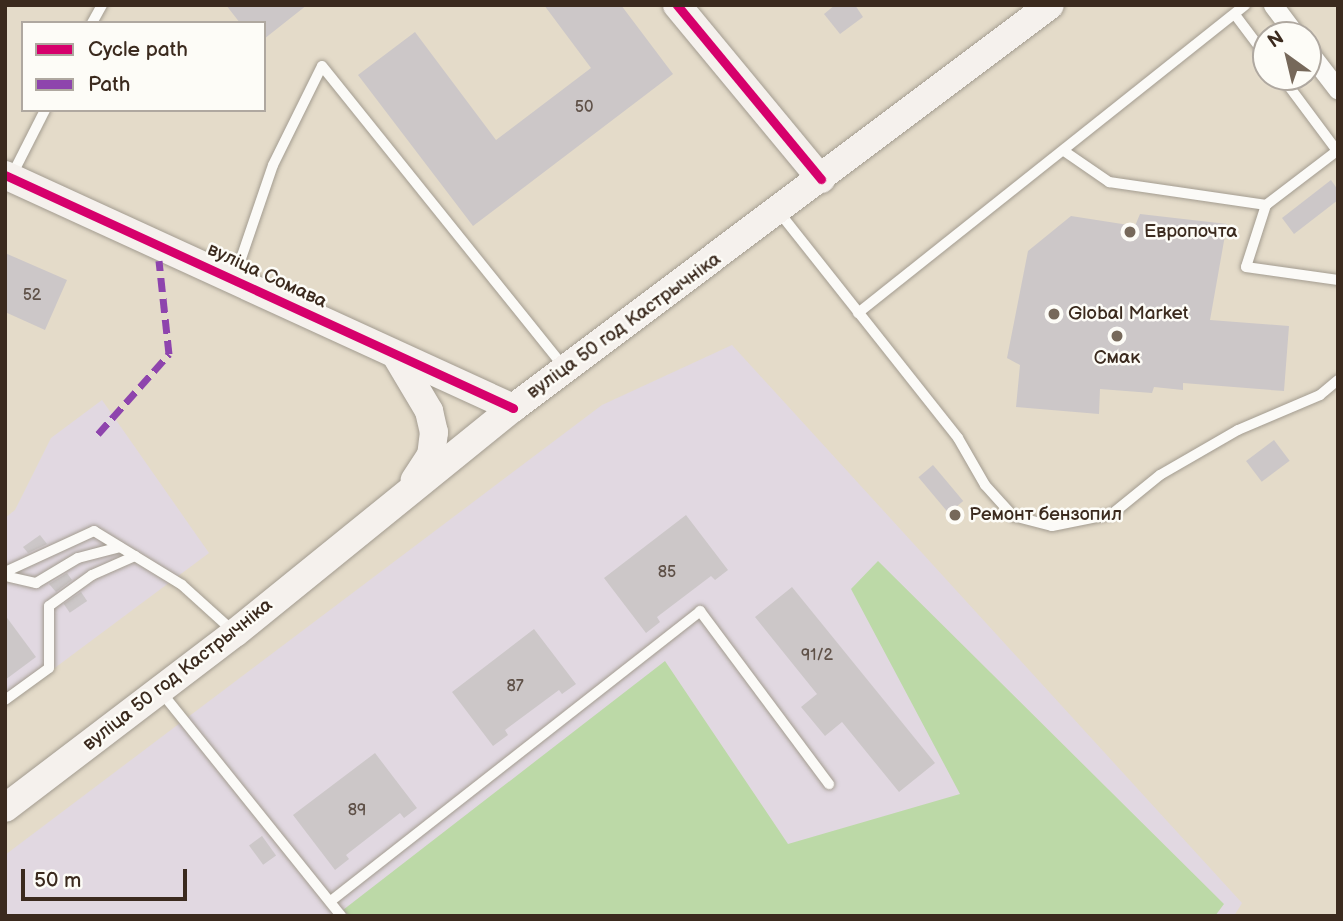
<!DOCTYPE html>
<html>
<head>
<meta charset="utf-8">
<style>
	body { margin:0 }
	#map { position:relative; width:1343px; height:921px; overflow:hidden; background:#e4dbc9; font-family:"Balsamiq Sans",sans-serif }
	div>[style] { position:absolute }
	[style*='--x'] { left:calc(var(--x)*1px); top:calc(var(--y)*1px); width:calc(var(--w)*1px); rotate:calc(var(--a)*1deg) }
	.built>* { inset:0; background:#e1d8e1 }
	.green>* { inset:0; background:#bcd9a7 }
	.building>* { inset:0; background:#ccc7c8; transform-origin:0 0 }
	.roads { filter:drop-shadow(0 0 2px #a39c90) drop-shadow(0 0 2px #a39c90) }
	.lane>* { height:10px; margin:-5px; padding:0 5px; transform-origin:5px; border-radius:5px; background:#fbfaf7 }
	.street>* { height:19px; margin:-9.5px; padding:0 9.5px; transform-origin:9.5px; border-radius:9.5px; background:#fbfaf7 }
	.secondary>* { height:28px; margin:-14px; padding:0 14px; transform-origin:14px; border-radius:14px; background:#f5f1ed }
	.quiet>* { height:7px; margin-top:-3.5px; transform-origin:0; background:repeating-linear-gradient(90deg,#8e44ad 0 14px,transparent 0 21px) }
	.cycleway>* { height:9px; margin:-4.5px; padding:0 4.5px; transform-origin:4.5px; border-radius:4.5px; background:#d6006c }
	.dots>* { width:19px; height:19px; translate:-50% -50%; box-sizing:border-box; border:4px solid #fdfcf7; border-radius:50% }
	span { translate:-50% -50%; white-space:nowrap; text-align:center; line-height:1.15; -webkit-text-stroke:5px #fdfcf7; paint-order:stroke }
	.number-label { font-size:16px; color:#5f5148 }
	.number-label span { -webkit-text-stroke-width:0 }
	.poi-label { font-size:19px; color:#3b2a1e }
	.left { translate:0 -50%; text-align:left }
	.street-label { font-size:19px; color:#3b2a1e }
	.frame { position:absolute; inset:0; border:7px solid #3b2a1e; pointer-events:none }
	.legend { position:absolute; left:21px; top:21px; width:245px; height:91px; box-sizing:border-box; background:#fdfcf7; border:2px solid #afa8a0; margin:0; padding:9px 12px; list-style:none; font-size:21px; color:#3b2a1e }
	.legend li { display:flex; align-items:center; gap:14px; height:35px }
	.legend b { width:35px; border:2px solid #afa8a0 }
	.north { position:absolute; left:1252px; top:21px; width:70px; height:70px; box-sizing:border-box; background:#fdfcf7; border:2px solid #afa8a0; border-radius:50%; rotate:326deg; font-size:19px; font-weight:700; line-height:28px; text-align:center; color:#3b2a1e }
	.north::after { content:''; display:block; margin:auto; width:24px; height:32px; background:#76685a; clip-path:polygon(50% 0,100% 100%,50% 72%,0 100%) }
	.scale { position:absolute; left:21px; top:869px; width:166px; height:32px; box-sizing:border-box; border:4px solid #3b2a1e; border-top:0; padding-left:9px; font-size:21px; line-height:24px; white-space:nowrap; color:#3b2a1e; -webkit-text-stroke:5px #fdfcf7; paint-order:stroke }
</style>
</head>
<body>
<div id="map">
	<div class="built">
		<div style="clip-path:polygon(732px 345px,1242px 903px,1234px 916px,5px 916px,5px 855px,602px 405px)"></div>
		<div style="clip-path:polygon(102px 400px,209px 553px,5px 705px,5px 518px,15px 510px,51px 438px)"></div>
	</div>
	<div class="green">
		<div style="clip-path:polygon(878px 561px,1224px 904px,1215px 916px,350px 916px,343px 910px,665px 661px,788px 844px,960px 794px,851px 589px)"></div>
	</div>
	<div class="building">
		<div style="clip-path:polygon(226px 5px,307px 5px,264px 39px,264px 23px,240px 23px)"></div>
		<div style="clip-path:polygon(544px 5px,621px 5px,673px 74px,473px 226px,358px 75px,415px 32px,496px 140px,591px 68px)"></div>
		<div style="clip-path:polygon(835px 5px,855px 5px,863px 17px,840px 34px,824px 14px)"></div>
		<div style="clip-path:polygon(1331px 180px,1338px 190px,1338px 200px,1294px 234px,1282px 218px)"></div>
		<div style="clip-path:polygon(1140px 214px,1227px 224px,1210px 320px,1289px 326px,1284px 391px,1183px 383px,1183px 390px,1154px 387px,1152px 393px,1100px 389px,1099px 414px,1016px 407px,1020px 365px,1007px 358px,1028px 251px,1071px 216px,1135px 226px)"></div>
		<div style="clip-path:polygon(5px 253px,67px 280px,45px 330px,5px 312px)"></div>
		<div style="left:1274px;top:440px;width:26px;height:35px;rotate:53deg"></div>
		<div style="left:933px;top:465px;width:47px;height:19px;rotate:50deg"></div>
		<div style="clip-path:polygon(686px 515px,728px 570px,715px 580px,711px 576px,657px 617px,660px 622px,646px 633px,604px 578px)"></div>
		<div style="clip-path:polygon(40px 535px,47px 544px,28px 553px,23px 547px)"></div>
		<div style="clip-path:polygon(67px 573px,72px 580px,56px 592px,49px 584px)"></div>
		<div style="clip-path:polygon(792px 587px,935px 763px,899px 792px,842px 722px,825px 736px,801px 707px,817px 694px,755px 617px)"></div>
		<div style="left:81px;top:592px;width:11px;height:21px;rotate:56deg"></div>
		<div style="clip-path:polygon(5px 615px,36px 657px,5px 680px)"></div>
		<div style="clip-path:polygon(534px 629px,576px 684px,562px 694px,559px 690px,505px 730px,508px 735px,493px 746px,452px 692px)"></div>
		<div style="clip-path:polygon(375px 753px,417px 808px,404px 818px,400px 813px,346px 855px,349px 859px,335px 870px,293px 815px)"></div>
		<div style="left:262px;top:836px;width:24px;height:16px;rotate:54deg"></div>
	</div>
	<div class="roads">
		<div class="lane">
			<div style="--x:1236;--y:16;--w:50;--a:53.1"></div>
			<div style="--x:92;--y:23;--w:21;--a:-61"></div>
			<div style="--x:1282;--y:77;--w:94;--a:53.3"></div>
			<div style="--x:1064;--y:151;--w:55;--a:34.6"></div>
			<div style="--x:1109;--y:182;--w:159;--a:8.3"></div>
			<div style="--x:1266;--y:205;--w:65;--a:107.9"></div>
			<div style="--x:1246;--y:267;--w:93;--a:8"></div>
			<div style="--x:11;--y:177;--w:75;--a:-63.1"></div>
			<div style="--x:1266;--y:205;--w:89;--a:-37.3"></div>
			<div style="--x:779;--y:212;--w:288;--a:51.6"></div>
			<div style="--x:958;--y:438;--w:54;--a:60.1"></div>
			<div style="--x:985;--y:485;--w:42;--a:47.9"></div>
			<div style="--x:1013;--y:516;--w:40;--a:14.4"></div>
			<div style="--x:1052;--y:526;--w:61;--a:-11.3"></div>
			<div style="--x:1112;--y:514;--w:62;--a:-39.1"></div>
			<div style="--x:1160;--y:475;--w:90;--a:-30"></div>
			<div style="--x:1238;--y:430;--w:89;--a:-23.1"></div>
			<div style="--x:1320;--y:395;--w:23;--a:-40"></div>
			<div style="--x:234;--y:279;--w:120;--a:-71.1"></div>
			<div style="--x:273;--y:165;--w:110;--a:-63.7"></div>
			<div style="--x:322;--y:66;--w:385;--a:51.2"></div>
			<div style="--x:858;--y:313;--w:495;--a:-38.5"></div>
			<div style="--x:5;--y:572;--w:98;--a:-24.7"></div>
			<div style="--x:94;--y:531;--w:103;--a:31.5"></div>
			<div style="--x:182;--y:585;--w:70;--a:42.1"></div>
			<div style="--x:5;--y:576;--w:32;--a:13"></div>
			<div style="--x:36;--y:583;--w:49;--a:-30.8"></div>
			<div style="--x:78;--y:558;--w:43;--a:-14.7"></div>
			<div style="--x:162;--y:693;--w:286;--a:51.2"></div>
			<div style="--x:5;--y:700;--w:54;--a:-36"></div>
			<div style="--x:49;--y:668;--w:62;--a:-90"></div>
			<div style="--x:49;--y:606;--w:53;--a:-35.8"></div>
			<div style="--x:92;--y:575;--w:47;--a:-23.8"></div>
			<div style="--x:332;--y:900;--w:468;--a:-38.1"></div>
			<div style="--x:700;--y:611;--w:216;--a:53.3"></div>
		</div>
		<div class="street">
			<div style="--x:1273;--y:5;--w:38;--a:53"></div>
			<div style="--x:1308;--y:51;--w:49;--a:52.4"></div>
		</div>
		<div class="secondary">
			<div style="--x:677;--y:5;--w:226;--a:50.4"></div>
			<div style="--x:5;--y:175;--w:559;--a:24.64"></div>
			<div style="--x:397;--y:357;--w:63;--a:59.3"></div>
			<div style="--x:429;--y:411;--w:22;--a:77"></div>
			<div style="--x:434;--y:432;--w:23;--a:97"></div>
			<div style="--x:431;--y:455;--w:30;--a:123"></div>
			<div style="--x:5;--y:808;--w:289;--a:-37.3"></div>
			<div style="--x:235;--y:633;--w:358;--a:-39"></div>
			<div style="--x:513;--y:408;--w:671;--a:-36.89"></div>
		</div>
	</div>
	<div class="quiet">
		<div style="--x:98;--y:434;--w:107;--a:-48.4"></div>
		<div style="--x:169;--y:354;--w:94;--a:-96.1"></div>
	</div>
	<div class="cycleway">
		<div style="--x:677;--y:5;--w:226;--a:50.4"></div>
		<div style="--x:5;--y:175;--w:559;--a:24.64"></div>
	</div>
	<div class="dots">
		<div style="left:1130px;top:232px;background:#76685a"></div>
		<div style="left:1054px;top:314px;background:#76685a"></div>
		<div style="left:1117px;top:336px;background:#76685a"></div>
		<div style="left:955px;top:515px;background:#76685a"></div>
	</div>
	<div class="number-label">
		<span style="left:584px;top:108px">50</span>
		<span style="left:32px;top:296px">52</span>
		<span style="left:667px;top:573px">85</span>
		<span style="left:817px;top:656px">91/2</span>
		<span style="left:515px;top:687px">87</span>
		<span style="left:357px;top:811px">89</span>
	</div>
	<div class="poi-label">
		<span class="left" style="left:1144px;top:232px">Европочта</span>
		<span class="left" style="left:1068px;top:314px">Globаl Market</span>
		<span style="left:1117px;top:358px">Смак</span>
		<span class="left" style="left:969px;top:515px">Ремонт бензопил</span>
	</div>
	<div class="street-label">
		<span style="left:267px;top:276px;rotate:25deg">вуліца Сомава</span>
		<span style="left:624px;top:326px;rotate:-36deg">вуліца 50 год Кастрычніка</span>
		<span style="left:178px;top:675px;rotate:-38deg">вуліца 50 год Кастрычніка</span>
	</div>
	<div class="frame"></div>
	<ul class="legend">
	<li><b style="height:9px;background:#d6006c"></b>Cycle path</li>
	<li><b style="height:9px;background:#8e44ad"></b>Path</li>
	</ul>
	<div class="north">N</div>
	<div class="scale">50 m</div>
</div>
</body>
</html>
